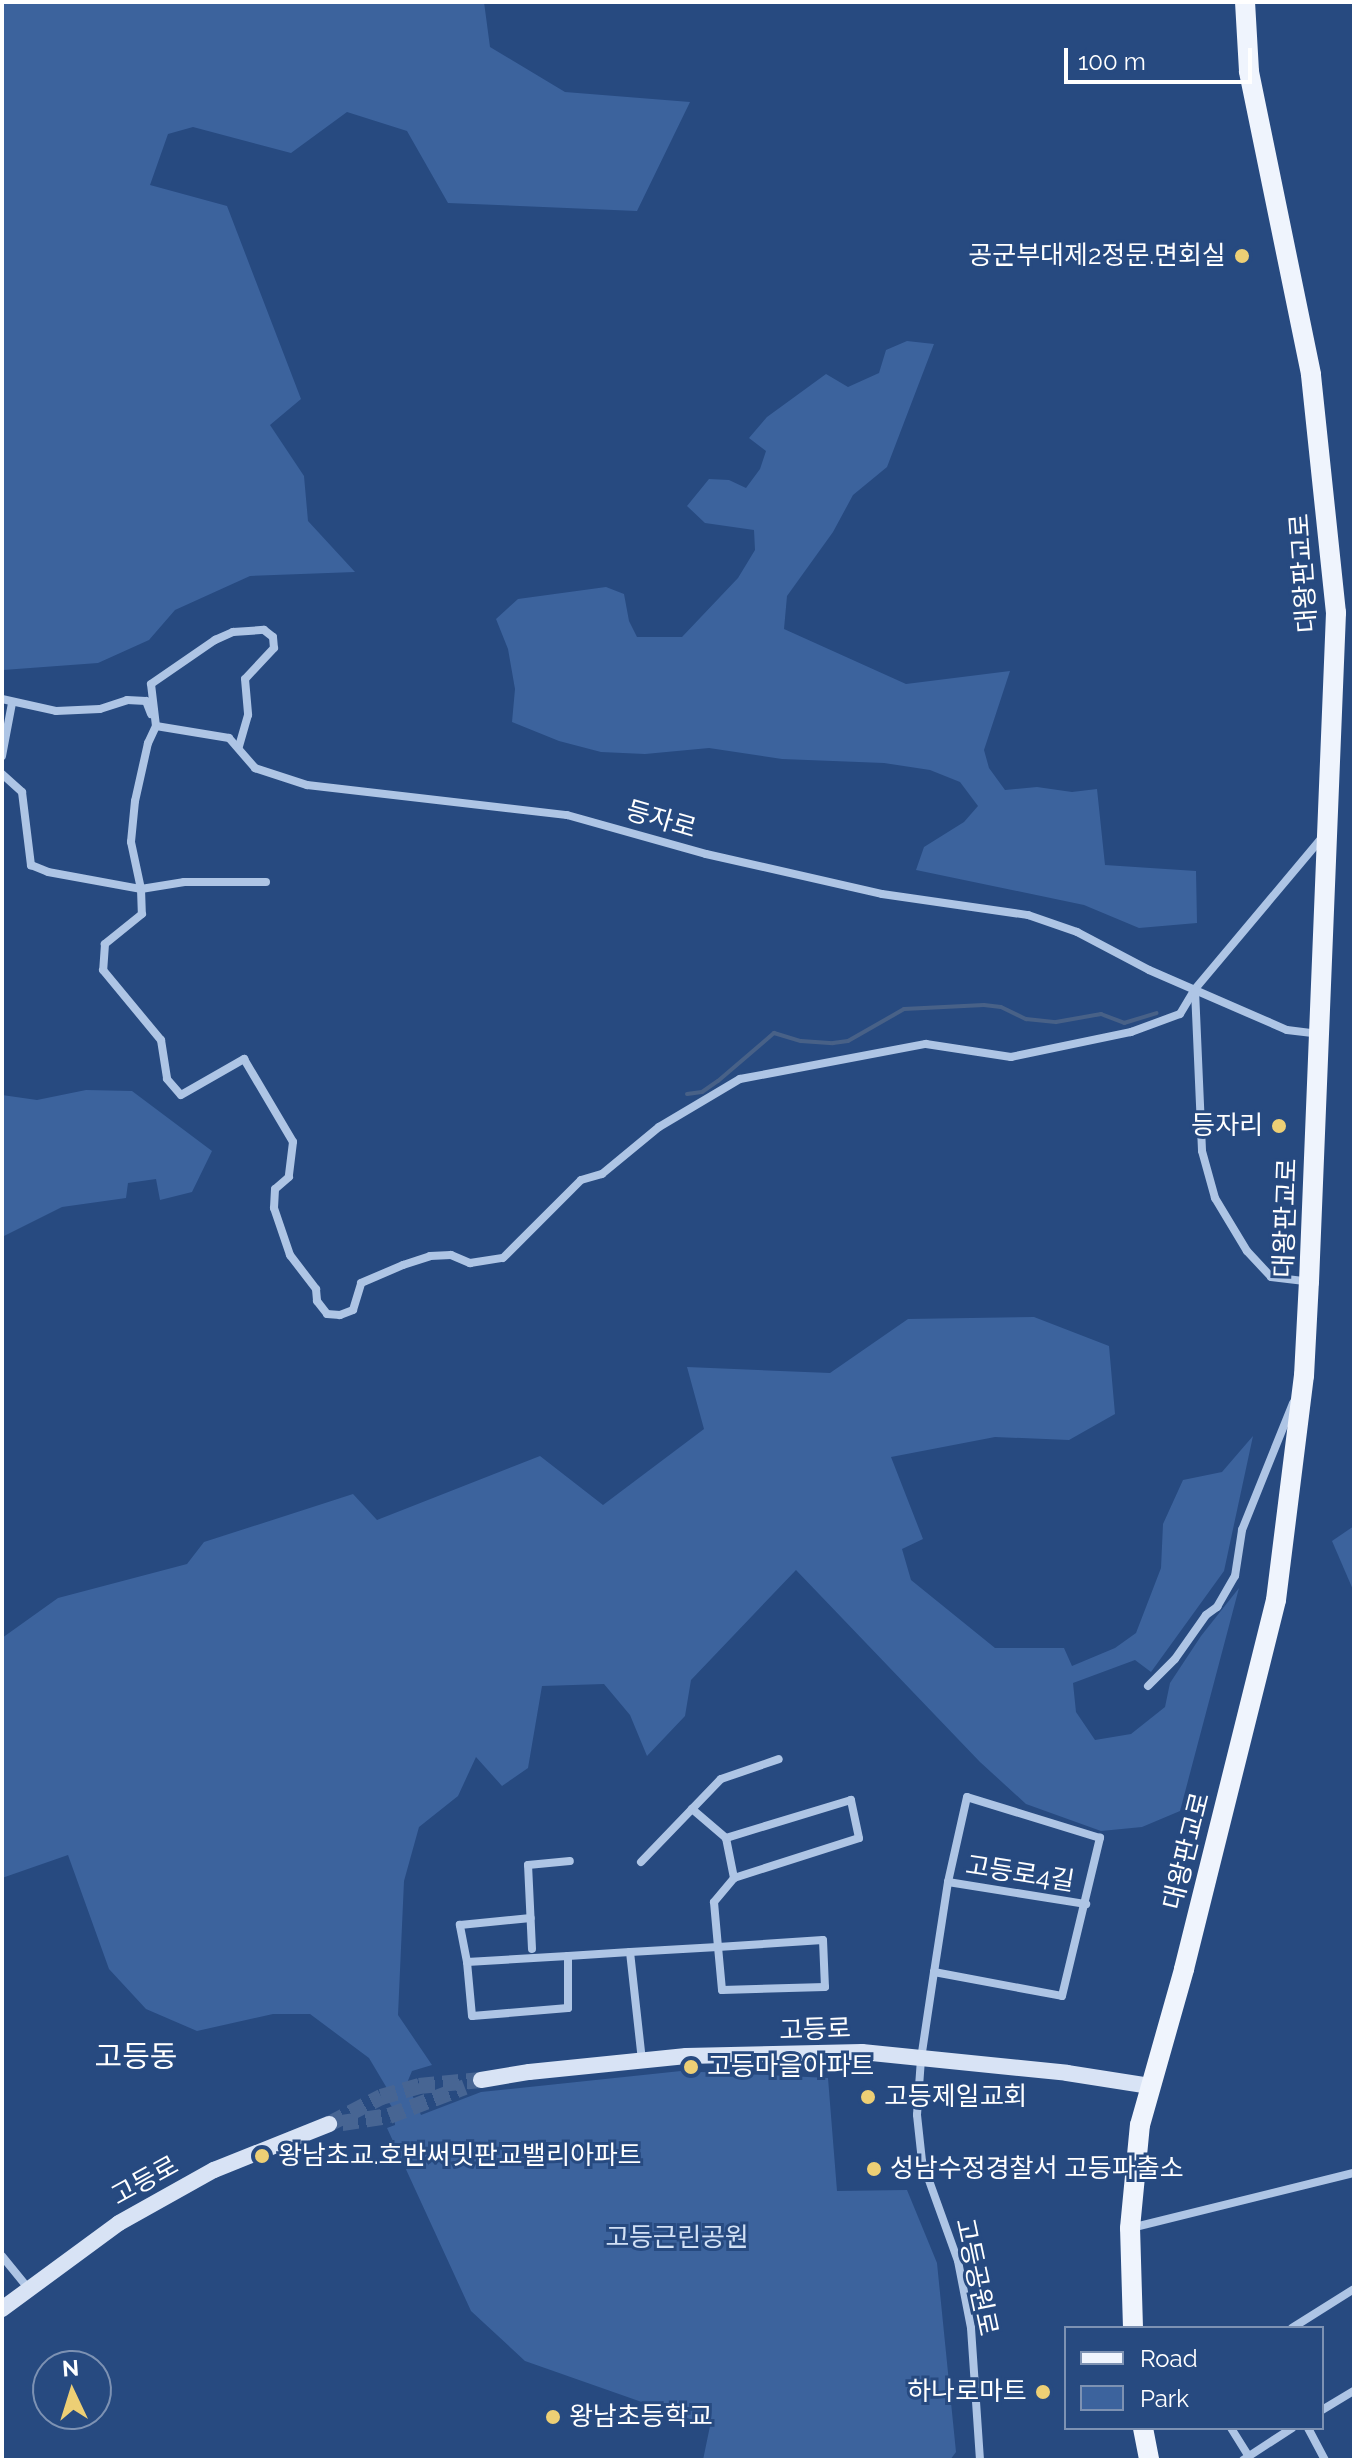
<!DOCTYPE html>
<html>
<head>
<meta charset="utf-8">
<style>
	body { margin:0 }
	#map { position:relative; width:1356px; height:2462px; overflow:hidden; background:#274a80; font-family:Raleway,"Noto Sans KR",sans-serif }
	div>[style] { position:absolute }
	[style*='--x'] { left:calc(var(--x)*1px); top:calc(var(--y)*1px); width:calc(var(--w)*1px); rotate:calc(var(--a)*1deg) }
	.green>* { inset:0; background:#3c639d }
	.stream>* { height:4px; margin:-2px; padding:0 2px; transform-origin:2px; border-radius:2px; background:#486187 }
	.secondary-tunnel>* { height:16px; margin-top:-8px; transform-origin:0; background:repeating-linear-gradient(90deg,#476593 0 16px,transparent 0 24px) }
	.street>* { height:8px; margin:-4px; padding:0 4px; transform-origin:4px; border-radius:4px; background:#aec5e5 }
	.secondary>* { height:16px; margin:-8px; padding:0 8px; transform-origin:8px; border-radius:8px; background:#d8e3f5 }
	.primary>* { height:20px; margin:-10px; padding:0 10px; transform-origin:10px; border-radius:10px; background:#eff4fd }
	.dots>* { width:22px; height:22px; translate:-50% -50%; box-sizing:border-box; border:4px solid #274a80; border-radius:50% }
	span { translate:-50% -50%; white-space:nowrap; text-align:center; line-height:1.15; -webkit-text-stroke:6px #274a80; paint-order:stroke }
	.poi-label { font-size:26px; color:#fff }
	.right { translate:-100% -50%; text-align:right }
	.left { translate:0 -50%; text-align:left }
	.street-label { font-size:26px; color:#fff }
	.park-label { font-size:26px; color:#d1e0f5 }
	.quarter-label { font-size:30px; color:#fff }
	.frame { position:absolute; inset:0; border:4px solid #fff; pointer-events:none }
	.legend { position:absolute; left:1064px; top:2326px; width:260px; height:104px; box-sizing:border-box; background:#274a80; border:2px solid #7d92b3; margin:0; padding:10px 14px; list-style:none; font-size:24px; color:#fff }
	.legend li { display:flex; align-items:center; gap:16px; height:40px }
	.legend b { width:40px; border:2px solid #7d92b3 }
	.north { position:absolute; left:32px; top:2350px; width:80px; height:80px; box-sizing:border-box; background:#274a80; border:2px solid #7d92b3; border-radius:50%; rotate:356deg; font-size:22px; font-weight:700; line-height:32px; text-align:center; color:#fff }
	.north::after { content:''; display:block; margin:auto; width:28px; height:36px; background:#edcf75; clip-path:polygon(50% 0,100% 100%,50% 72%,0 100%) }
	.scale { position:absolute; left:1064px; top:48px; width:188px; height:36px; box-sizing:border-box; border:4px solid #fff; border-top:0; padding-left:10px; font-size:24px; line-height:28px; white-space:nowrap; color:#fff; -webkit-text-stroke:6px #274a80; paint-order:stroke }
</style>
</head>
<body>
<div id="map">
	<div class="green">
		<div style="clip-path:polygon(2px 2px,484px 2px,490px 47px,565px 92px,690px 102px,637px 211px,448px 203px,407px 131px,347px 112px,291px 153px,193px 127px,168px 134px,150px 185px,227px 206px,301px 399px,270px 425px,304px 476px,308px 521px,355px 572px,250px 576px,175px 610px,149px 640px,98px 663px,3px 670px)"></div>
		<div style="clip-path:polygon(907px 341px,934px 344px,887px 467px,853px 495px,833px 532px,787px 596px,784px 629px,906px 684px,1010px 671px,984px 750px,989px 768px,1005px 790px,1037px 787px,1072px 792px,1097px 789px,1105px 865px,1196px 871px,1197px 923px,1139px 928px,1084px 905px,916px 870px,924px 847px,964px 822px,978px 806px,960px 782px,930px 770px,884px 763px,782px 759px,709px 748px,645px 754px,601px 752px,559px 741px,512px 722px,515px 689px,508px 649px,496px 619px,518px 599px,606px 587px,624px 594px,629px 621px,637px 637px,682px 637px,738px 578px,755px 550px,754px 530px,705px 523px,687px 506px,709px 479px,729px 480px,746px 488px,760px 469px,766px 451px,749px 438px,767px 417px,826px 374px,848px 387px,879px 373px,886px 350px)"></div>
		<div style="clip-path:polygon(86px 1090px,132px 1091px,212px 1151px,192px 1192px,160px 1200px,156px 1179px,128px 1183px,126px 1198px,62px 1207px,2px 1237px,2px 1095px,37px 1100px)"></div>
		<div style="clip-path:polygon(1034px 1317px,1109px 1346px,1115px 1414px,1069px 1440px,995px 1437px,891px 1457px,923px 1539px,902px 1549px,911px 1580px,995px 1648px,1064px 1648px,1072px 1666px,1115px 1648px,1136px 1633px,1161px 1568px,1163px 1524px,1183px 1480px,1222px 1472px,1253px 1436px,1224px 1571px,1151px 1672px,1135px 1660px,1073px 1683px,1076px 1712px,1095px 1740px,1131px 1734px,1165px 1707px,1170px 1683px,1201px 1636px,1239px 1588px,1180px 1811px,1142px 1827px,1101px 1831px,1026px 1804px,980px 1762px,796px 1570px,691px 1680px,685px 1716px,647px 1756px,630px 1715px,604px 1684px,542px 1686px,528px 1768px,502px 1786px,476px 1757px,458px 1796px,419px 1827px,404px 1881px,398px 2015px,432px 2065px,412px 2071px,407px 2083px,421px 2115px,481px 2092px,681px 2071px,828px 2078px,837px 2191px,907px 2190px,937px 2263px,956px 2452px,950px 2460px,703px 2460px,710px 2426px,525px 2361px,471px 2311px,387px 2128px,395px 2125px,394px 2110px,388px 2101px,388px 2090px,369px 2058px,310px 2014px,273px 2014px,197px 2031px,146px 2009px,109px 1969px,68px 1855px,2px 1878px,2px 1638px,58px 1598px,187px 1564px,204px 1542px,353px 1494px,377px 1520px,540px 1456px,603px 1505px,704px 1429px,687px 1367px,830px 1373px,908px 1319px)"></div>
		<div style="clip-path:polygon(1354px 1526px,1354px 1592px,1332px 1541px)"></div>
	</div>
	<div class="stream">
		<div style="--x:687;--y:1094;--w:15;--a:-8"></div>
		<div style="--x:702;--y:1092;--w:19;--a:-35"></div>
		<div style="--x:718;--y:1081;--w:74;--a:-40.6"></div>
		<div style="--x:774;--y:1033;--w:28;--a:17"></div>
		<div style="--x:801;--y:1041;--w:32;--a:4"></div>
		<div style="--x:833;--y:1043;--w:15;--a:-8"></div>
		<div style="--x:848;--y:1041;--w:64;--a:-29.7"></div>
		<div style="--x:904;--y:1009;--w:80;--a:-2.9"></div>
		<div style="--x:984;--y:1005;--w:17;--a:7"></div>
		<div style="--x:1001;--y:1007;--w:28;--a:26"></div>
		<div style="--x:1026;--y:1019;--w:30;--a:6"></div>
		<div style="--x:1056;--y:1022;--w:46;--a:-10.1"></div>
		<div style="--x:1101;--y:1014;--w:25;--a:21"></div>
		<div style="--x:1124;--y:1023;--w:34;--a:-17"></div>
	</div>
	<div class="secondary-tunnel">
		<div style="--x:342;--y:2123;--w:48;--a:-8.5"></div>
		<div style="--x:389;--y:2116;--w:81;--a:-20.9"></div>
		<div style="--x:329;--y:2124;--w:59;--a:-27.4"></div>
		<div style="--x:381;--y:2097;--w:40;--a:-16"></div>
		<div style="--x:419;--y:2086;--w:62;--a:-5.5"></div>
	</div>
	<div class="street">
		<div style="--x:2;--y:699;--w:55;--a:12.5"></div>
		<div style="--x:56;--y:711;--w:44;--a:-2.6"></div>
		<div style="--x:100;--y:709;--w:28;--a:-18"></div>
		<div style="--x:127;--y:700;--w:19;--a:3"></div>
		<div style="--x:146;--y:701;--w:14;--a:69"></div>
		<div style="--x:156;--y:726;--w:19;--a:115"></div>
		<div style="--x:148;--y:743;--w:59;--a:102.6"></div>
		<div style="--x:135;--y:801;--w:41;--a:95.6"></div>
		<div style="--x:131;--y:842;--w:48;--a:78"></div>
		<div style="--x:141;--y:889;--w:25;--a:88"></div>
		<div style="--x:142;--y:914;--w:48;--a:141"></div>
		<div style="--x:105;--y:944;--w:26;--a:94"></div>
		<div style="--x:103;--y:970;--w:91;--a:50.4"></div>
		<div style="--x:161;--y:1040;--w:39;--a:81"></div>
		<div style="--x:167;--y:1079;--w:21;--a:49"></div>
		<div style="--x:181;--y:1095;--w:73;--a:-29.7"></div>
		<div style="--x:244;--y:1059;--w:96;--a:59.4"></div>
		<div style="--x:293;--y:1142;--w:35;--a:97"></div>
		<div style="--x:289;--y:1177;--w:18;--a:139"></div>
		<div style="--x:275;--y:1189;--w:19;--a:93"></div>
		<div style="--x:274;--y:1208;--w:50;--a:71.2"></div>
		<div style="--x:290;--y:1255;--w:43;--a:52.6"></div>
		<div style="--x:316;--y:1289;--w:12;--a:85"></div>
		<div style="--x:317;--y:1301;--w:16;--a:52"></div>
		<div style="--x:327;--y:1314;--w:13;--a:4"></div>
		<div style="--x:340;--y:1315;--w:14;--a:-21"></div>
		<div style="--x:353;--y:1310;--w:28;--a:-73"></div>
		<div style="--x:361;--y:1283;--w:46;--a:-23.2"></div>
		<div style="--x:403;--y:1265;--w:28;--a:-18"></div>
		<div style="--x:430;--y:1256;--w:21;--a:-3"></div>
		<div style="--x:451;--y:1255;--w:21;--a:23"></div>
		<div style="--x:470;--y:1263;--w:33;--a:-9"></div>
		<div style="--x:503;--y:1258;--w:110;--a:-45"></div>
		<div style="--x:581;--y:1180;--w:22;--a:-16"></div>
		<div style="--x:602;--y:1174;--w:74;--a:-39.5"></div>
		<div style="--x:659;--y:1127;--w:94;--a:-30.7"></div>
		<div style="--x:740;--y:1079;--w:189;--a:-10.7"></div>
		<div style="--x:926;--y:1044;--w:86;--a:8.7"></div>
		<div style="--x:1011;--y:1057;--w:123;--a:-11.8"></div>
		<div style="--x:1131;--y:1032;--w:52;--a:-20.2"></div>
		<div style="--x:1180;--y:1014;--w:29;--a:-59"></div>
		<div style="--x:1195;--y:989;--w:196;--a:-50"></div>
		<div style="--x:156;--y:726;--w:74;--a:9.3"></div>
		<div style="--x:229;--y:738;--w:40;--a:49"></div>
		<div style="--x:255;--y:768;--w:55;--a:18.1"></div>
		<div style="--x:307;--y:785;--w:262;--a:6.6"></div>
		<div style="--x:567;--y:815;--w:144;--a:15.7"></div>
		<div style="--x:706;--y:854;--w:180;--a:12.8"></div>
		<div style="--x:882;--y:894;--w:148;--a:8.2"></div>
		<div style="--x:1028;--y:915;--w:52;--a:19.1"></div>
		<div style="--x:1077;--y:932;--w:81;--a:27.8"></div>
		<div style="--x:1149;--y:970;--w:150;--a:23.5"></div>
		<div style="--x:1287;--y:1030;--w:32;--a:7"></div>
		<div style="--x:156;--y:726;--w:42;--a:-96.8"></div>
		<div style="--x:151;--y:684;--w:78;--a:-34.5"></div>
		<div style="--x:215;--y:640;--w:20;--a:-24"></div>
		<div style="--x:233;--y:632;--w:31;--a:-4"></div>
		<div style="--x:264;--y:630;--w:11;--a:38"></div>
		<div style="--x:273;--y:637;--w:11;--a:85"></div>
		<div style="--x:274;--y:648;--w:42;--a:133.1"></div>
		<div style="--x:245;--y:679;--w:36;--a:85"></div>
		<div style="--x:248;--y:715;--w:33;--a:106"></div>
		<div style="--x:2;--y:756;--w:54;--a:-79.3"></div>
		<div style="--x:2;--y:774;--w:27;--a:42"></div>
		<div style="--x:22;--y:792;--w:74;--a:83"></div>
		<div style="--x:31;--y:865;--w:18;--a:22"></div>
		<div style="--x:48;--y:872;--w:95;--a:10.4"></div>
		<div style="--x:141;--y:889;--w:44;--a:-9.2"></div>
		<div style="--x:184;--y:882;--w:82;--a:0"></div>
		<div style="--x:1195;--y:990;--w:161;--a:87.5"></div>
		<div style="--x:1202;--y:1151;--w:49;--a:74.5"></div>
		<div style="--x:1215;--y:1198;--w:62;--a:58.9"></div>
		<div style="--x:1247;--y:1251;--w:35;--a:47"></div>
		<div style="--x:1271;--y:1277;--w:38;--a:7"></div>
		<div style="--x:1148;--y:1686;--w:38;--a:-45"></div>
		<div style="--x:1175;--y:1659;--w:54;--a:-54.8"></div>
		<div style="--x:1206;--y:1615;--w:14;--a:-36"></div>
		<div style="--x:1217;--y:1607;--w:36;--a:-60"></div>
		<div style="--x:1235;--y:1576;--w:47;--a:-81.3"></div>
		<div style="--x:1242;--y:1530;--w:137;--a:-68.1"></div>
		<div style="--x:726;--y:1838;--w:41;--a:78.7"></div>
		<div style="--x:641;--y:1862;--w:115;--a:-46.1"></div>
		<div style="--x:721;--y:1779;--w:61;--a:-19"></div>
		<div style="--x:948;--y:1882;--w:140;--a:9.1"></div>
		<div style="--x:532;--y:1949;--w:84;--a:-92.7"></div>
		<div style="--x:528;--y:1865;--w:42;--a:-5.4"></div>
		<div style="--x:630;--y:1952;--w:88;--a:-3.3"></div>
		<div style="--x:718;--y:1947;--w:105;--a:-3.8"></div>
		<div style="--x:823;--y:1940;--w:47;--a:87.6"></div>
		<div style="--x:825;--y:1987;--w:103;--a:178.3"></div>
		<div style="--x:722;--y:1990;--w:43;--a:-95.3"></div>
		<div style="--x:718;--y:1947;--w:45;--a:-95.1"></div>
		<div style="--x:714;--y:1902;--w:31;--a:-50"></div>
		<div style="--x:734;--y:1878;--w:131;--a:-17.7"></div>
		<div style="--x:859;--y:1838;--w:39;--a:-102"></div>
		<div style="--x:851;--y:1800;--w:131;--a:163.1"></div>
		<div style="--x:726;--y:1838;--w:45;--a:-139.5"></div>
		<div style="--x:568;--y:1956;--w:52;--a:90"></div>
		<div style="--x:568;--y:2008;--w:96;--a:175.2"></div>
		<div style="--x:472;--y:2016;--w:54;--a:-95.3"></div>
		<div style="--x:467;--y:1962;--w:101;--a:-3.4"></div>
		<div style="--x:568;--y:1956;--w:62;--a:-3.7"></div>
		<div style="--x:630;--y:1952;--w:109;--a:83.7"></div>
		<div style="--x:467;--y:1962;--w:38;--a:-101"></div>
		<div style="--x:460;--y:1925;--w:71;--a:-5.6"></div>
		<div style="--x:934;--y:1972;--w:130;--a:10.6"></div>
		<div style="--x:1062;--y:1996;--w:163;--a:-76.5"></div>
		<div style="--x:1100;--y:1838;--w:139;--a:-162.9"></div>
		<div style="--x:967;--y:1797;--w:87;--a:102.6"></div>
		<div style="--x:948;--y:1882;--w:91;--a:98.8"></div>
		<div style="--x:934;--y:1972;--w:88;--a:98.5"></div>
		<div style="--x:921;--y:2059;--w:56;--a:94.1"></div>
		<div style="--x:917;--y:2115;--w:46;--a:83.8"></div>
		<div style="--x:922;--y:2161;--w:106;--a:70.2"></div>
		<div style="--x:958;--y:2261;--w:68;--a:79"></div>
		<div style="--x:971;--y:2328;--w:132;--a:86.1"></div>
		<div style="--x:1131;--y:2228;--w:230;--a:-13.9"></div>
		<div style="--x:2;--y:2256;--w:41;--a:50.9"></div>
		<div style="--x:1292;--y:2328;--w:73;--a:-32.2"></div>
		<div style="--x:1322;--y:2410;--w:37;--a:-31"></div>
		<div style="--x:1231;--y:2428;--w:32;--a:58"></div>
		<div style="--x:1308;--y:2428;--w:36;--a:62"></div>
		<div style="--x:1243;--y:2460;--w:59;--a:-33.1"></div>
	</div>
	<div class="secondary">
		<div style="--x:481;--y:2080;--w:49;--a:-9.5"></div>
		<div style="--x:529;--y:2072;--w:158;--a:-5.8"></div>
		<div style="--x:686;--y:2056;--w:176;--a:-1.3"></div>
		<div style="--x:862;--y:2052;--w:206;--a:5.8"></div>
		<div style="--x:1067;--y:2073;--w:84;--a:8.9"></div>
		<div style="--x:2;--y:2309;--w:145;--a:-36.3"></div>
		<div style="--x:119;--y:2223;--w:109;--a:-29.2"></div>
		<div style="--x:214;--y:2170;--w:124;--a:-21.8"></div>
	</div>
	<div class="primary">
		<div style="--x:1133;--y:2328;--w:100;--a:-91.7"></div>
		<div style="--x:1130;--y:2228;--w:103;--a:-84.5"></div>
		<div style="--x:1140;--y:2125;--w:162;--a:-74.2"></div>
		<div style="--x:1184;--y:1969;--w:380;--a:-76"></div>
		<div style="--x:1276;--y:1600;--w:226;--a:-82.9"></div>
		<div style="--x:1304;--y:1376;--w:94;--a:-87"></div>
		<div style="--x:1309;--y:1282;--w:670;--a:-87.69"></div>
		<div style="--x:1336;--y:613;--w:240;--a:-96"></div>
		<div style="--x:1311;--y:374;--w:309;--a:-101.6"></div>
		<div style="--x:1249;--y:71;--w:69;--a:-93.3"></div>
		<div style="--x:1143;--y:2428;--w:33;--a:79"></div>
	</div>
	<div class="dots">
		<div style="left:1242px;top:256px;background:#edcf75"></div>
		<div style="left:1279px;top:1126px;background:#edcf75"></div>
		<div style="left:691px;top:2067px;background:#edcf75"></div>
		<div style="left:868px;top:2097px;background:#edcf75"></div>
		<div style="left:262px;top:2156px;background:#edcf75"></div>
		<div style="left:874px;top:2169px;background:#edcf75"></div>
		<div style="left:1043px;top:2392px;background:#edcf75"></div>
		<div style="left:553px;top:2417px;background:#edcf75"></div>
	</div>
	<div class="poi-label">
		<span class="right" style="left:1226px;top:256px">공군부대제2정문.면회실</span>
		<span class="right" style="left:1263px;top:1126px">등자리</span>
		<span class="left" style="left:707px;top:2067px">고등마을아파트</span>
		<span class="left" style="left:884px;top:2097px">고등제일교회</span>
		<span class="left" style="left:278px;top:2156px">왕남초교.호반써밋판교밸리아파트</span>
		<span class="left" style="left:890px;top:2169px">성남수정경찰서 고등파출소</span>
		<span class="right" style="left:1027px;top:2392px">하나로마트</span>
		<span class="left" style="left:569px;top:2417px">왕남초등학교</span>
	</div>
	<div class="street-label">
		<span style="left:1304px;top:573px;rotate:-94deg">대왕판교로</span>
		<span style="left:661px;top:820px;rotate:16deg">등자로</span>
		<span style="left:1286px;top:1218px;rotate:-88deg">대왕판교로</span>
		<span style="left:1187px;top:1851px;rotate:-76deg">대왕판교로</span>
		<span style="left:1020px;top:1874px;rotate:9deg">고등로4길</span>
		<span style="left:815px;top:2030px;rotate:-2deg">고등로</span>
		<span style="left:145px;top:2181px;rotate:-29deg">고등로</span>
		<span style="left:976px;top:2277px;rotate:78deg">고등공원로</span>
	</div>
	<div class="park-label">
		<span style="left:677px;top:2238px">고등근린공원</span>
	</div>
	<div class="quarter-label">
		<span style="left:136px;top:2057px">고등동</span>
	</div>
	<div class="frame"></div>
	<ul class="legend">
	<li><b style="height:10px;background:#eff4fd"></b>Road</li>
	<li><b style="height:22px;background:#3c639d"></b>Park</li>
	</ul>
	<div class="north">N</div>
	<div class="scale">100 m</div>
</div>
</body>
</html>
